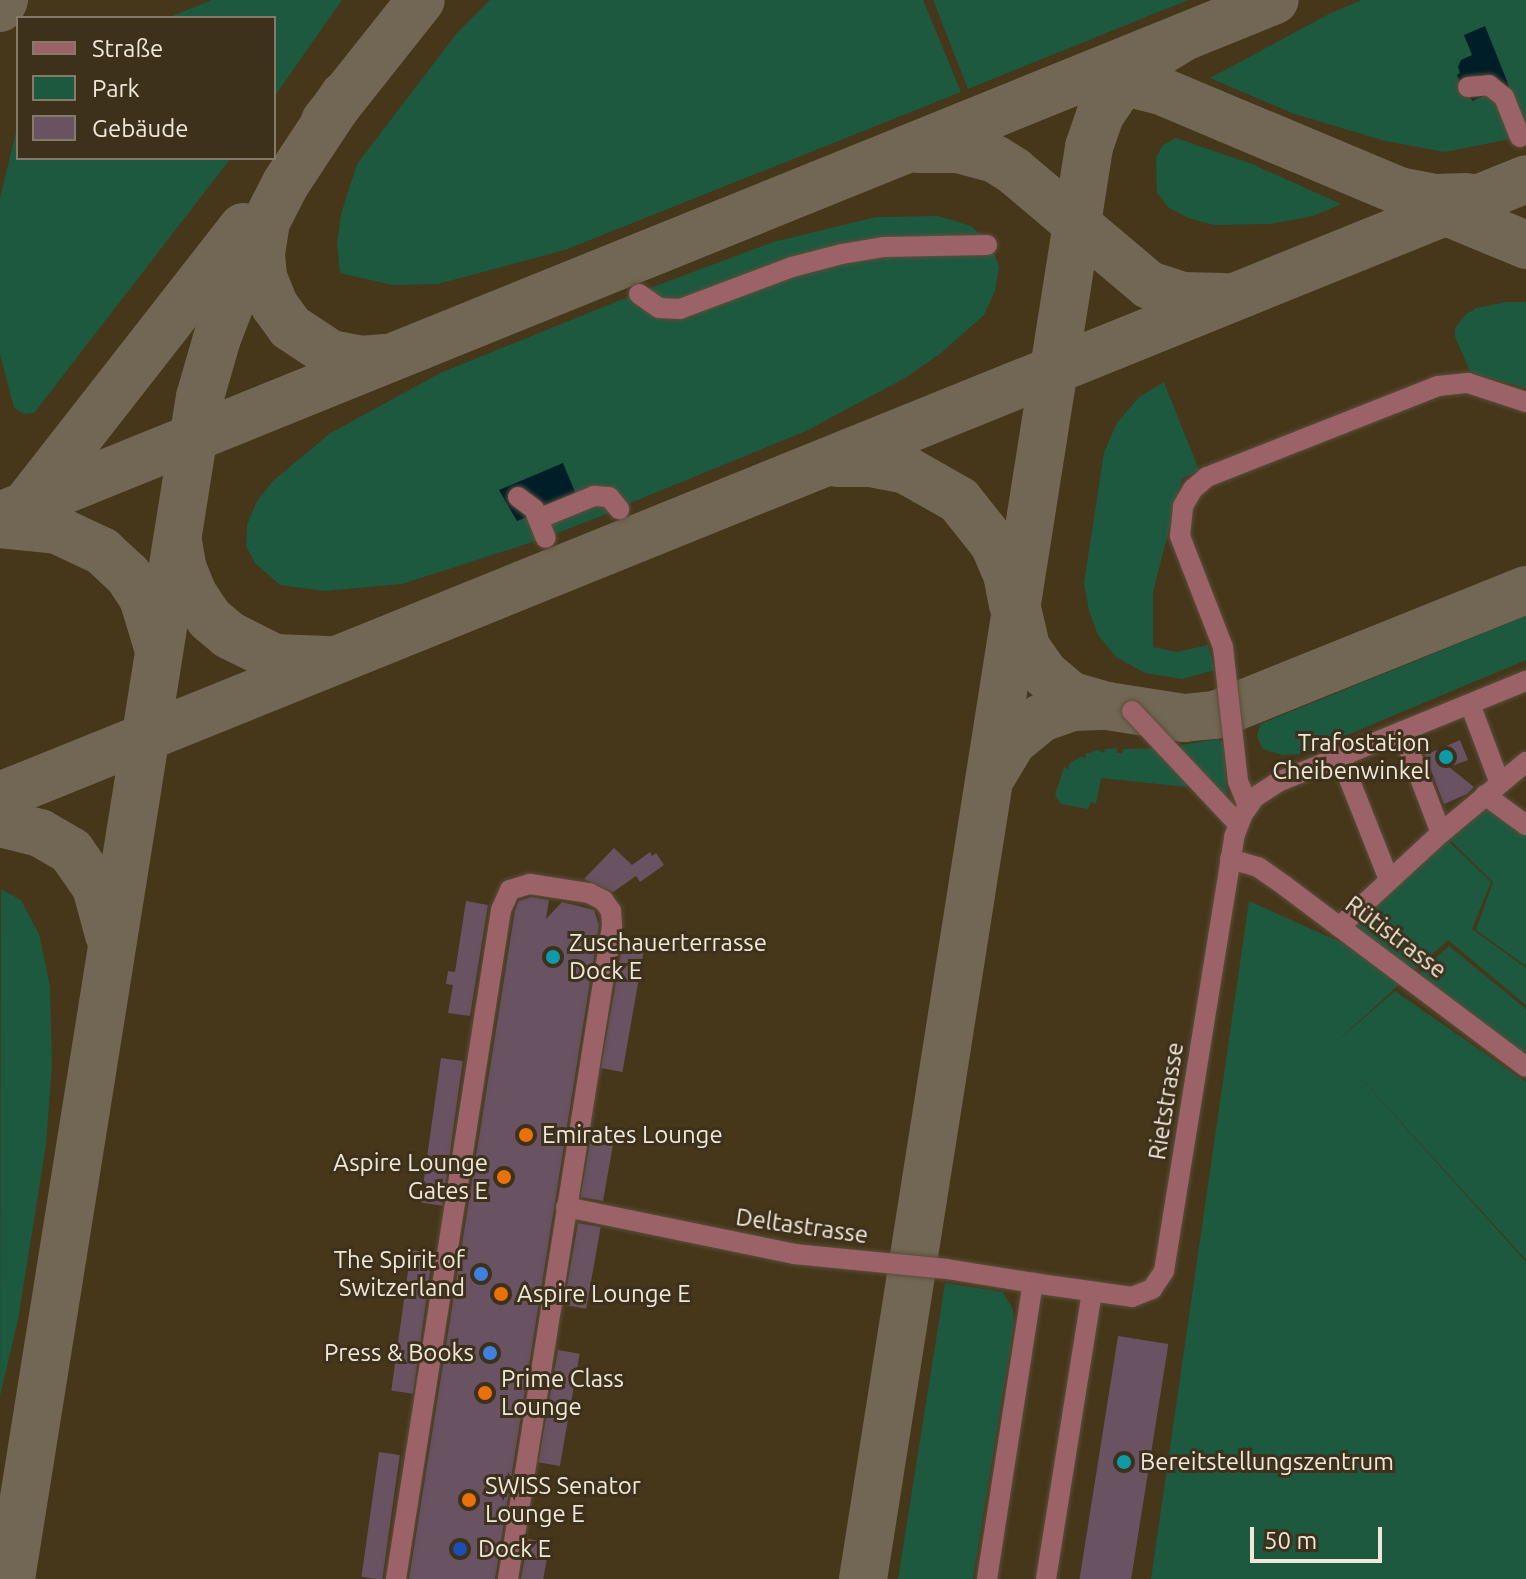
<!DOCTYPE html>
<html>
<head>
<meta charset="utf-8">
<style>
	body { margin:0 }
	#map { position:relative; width:1526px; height:1579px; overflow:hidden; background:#3e311c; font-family:Ubuntu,sans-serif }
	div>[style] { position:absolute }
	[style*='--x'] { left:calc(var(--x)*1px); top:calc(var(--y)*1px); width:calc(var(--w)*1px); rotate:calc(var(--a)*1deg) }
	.built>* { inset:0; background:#46361a }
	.green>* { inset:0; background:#1c593f }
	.water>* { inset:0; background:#001e28 }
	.taxiway>* { height:48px; margin:-24px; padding:0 24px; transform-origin:24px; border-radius:24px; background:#726754 }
	.building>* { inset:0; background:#695262; transform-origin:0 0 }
	.roads { filter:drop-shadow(0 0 2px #5a4e3a) drop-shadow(0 0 2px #5a4e3a) }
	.minor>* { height:20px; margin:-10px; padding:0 10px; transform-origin:10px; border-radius:10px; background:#9b6268 }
	.dots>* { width:22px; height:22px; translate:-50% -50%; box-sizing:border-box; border:4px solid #3e311c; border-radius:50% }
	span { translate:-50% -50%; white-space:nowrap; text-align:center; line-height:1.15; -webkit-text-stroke:6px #3e311c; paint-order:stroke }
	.poi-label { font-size:24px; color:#efe7da }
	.right { translate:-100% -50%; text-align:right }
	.left { translate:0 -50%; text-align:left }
	.street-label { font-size:24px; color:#efe7da }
	.legend { position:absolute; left:16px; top:16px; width:260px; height:144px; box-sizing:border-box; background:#3e311c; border:2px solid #857a68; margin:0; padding:10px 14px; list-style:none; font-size:24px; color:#efe7da }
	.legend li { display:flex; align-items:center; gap:16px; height:40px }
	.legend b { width:40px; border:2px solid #857a68 }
	.scale { position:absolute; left:1250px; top:1527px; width:132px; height:36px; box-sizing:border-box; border:4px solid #efe7da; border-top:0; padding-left:10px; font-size:24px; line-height:28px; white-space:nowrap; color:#efe7da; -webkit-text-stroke:6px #3e311c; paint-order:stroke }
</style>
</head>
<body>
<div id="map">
	<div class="built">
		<div style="clip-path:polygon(evenodd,0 0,1526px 0,1526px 1579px,0 1579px,0 0,18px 18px,274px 18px,274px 158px,18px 158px,18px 18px)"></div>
	</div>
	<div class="green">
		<div style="clip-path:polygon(212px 0,342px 0,274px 97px,274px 18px,167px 18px)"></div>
		<div style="clip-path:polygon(490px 0,923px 0,961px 92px,565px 250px,438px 284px,392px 285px,340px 273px,337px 245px,341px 214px,357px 164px,457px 33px)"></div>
		<div style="clip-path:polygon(933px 0,1188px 0,968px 89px)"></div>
		<div style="clip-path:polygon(1362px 0,1526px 0,1526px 135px,1509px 96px,1472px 76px,1459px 81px,1467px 99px,1492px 93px,1515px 138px,1445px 152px,1385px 141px,1292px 113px,1210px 78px,1331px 13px)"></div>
		<div style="clip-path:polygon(18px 124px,18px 158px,231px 158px,34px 413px,24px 414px,14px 408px,0 354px,0 198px)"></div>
		<div style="clip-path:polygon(1176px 138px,1252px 164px,1341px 204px,1313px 216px,1271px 224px,1213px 225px,1188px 218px,1168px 207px,1157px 193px,1156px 157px,1163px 145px)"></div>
		<div style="clip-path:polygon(938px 216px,971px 226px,981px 235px,902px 241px,674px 306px,645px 290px,773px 242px,876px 217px)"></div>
		<div style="clip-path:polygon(993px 249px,999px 267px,995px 291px,984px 315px,941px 353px,905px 378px,806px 431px,623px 506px,614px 495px,521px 507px,542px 539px,402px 584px,325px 591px,280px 585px,255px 563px,246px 546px,247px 525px,257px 501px,273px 481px,329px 434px,440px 373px,633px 295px,643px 306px,717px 299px,881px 252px)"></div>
		<div style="clip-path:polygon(1506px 302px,1526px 302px,1526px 388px,1471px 373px,1455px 337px,1455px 328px,1465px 315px,1476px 308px)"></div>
		<div style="clip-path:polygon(1164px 382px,1199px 470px,1182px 479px,1153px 592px,1153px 647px,1177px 652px,1208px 645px,1215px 670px,1182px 679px,1145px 673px,1116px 657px,1098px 635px,1089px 611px,1084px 583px,1104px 452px,1117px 423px,1139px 397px)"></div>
		<div style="clip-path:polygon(591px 502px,614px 511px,550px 536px,549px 524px)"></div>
		<div style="clip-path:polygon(1526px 616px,1526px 660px,1302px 754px,1282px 755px,1263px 749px,1257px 737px,1260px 724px)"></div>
		<div style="clip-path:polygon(1218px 739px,1224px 744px,1227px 796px,1222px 796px,1180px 751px,1181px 745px)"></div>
		<div style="clip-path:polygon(1117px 748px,1117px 753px,1122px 753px,1123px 749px,1153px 748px,1164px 752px,1188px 781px,1187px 787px,1101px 778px,1096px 804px,1091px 802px,1088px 809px,1061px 804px,1055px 795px,1064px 767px,1069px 770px,1069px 764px,1080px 757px,1086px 758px,1086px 754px,1098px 750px,1104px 753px,1105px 749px)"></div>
		<div style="clip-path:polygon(1482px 805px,1526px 833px,1526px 966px,1476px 930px,1493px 882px,1447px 837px)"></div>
		<div style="clip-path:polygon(1445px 838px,1491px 882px,1472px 929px,1526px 968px,1526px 1005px,1448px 940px,1335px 1043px,1395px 991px,1526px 1082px,1526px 1260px,1332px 1046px,1526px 1262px,1526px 1579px,1151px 1579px,1249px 901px,1338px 941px)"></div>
		<div style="clip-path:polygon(1px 889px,21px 900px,39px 934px,50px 986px,52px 1065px,46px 1145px,18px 1320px,0 1396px)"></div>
		<div style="clip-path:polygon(1449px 946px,1526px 1009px,1526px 1062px,1414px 978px)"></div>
		<div style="clip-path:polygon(945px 1283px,1003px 1292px,1013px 1309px,1014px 1324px,973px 1579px,898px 1579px)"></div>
	</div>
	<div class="water">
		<div style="clip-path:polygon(1485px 26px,1509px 86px,1472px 101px,1464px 81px,1460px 82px,1457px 75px,1460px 73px,1458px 67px,1461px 60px,1472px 55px,1464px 35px)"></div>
		<div style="clip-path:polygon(563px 463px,580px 504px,530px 524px,527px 517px,517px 521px,499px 490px)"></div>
	</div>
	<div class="taxiway">
		<div style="--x:0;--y:8;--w:9;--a:-63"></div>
		<div style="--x:1098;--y:81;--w:27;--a:2"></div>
		<div style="--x:1125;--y:82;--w:37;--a:14"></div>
		<div style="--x:1161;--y:91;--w:258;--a:22.8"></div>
		<div style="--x:1399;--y:191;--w:37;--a:11"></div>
		<div style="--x:1435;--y:198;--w:32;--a:-2"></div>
		<div style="--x:325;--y:121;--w:154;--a:-51.6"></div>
		<div style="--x:918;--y:149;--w:40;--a:0"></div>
		<div style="--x:958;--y:149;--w:38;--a:15"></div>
		<div style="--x:995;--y:159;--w:22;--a:32"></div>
		<div style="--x:1014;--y:171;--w:177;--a:40.2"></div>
		<div style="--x:1149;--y:285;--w:35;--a:18"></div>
		<div style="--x:1182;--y:296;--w:42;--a:1.4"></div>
		<div style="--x:1430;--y:205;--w:104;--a:22.6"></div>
		<div style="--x:265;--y:228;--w:26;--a:99"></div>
		<div style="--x:261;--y:254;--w:23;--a:85"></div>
		<div style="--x:263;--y:277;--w:31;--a:68"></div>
		<div style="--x:275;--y:306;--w:26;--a:54"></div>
		<div style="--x:290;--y:327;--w:49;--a:33.4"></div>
		<div style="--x:331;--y:354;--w:31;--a:11"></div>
		<div style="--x:361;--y:360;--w:24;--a:-5"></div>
		<div style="--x:837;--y:463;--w:33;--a:0"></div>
		<div style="--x:870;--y:463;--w:37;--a:11"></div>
		<div style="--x:906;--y:470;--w:61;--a:29.5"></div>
		<div style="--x:959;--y:500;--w:56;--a:51.5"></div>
		<div style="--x:994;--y:544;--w:33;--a:67"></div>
		<div style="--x:1007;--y:574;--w:31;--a:79"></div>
		<div style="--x:25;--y:506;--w:354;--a:-52"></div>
		<div style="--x:0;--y:516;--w:1375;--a:-22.03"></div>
		<div style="--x:0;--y:524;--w:57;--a:6"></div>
		<div style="--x:57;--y:530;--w:50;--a:25"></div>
		<div style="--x:102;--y:551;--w:35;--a:43"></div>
		<div style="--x:128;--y:575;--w:27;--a:57"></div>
		<div style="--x:143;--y:598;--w:48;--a:73.1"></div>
		<div style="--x:178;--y:542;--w:27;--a:80"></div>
		<div style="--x:183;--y:569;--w:27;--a:68"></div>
		<div style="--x:193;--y:594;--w:30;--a:56"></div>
		<div style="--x:210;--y:619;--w:25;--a:40"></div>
		<div style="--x:229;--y:635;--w:51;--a:26.6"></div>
		<div style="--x:275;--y:658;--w:52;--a:2.2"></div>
		<div style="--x:1107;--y:706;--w:78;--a:8.9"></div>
		<div style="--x:1184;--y:718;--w:31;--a:-6"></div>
		<div style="--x:1215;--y:715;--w:335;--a:-21.9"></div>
		<div style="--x:993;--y:774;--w:39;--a:-59"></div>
		<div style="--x:1013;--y:741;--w:36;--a:-39"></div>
		<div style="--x:1041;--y:718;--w:34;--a:-19"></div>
		<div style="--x:1073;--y:707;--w:34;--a:-2"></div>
		<div style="--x:1107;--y:706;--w:37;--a:-164"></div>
		<div style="--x:1071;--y:696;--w:35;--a:-140"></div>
		<div style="--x:1044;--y:673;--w:32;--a:-125"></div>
		<div style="--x:1026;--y:647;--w:37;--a:-103"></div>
		<div style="--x:0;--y:796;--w:1646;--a:-22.01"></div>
		<div style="--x:0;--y:823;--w:41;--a:14"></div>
		<div style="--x:40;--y:833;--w:36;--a:30"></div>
		<div style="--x:71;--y:851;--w:44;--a:55.2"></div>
		<div style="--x:96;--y:887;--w:50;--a:74.8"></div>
		<div style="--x:11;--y:1579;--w:1197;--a:-80.92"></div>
		<div style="--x:200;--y:397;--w:61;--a:-73.9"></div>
		<div style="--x:217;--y:338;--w:93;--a:-68.7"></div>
		<div style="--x:251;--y:251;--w:76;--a:-62.8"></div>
		<div style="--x:286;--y:183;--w:105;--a:-56.6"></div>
		<div style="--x:863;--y:1579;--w:1450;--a:-81.03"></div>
		<div style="--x:1089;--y:147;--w:34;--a:-71"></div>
		<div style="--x:1100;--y:115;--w:36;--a:-56"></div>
		<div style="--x:1120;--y:85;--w:38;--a:-43"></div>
		<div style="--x:1148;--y:59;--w:42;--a:-31.4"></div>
	</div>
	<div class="building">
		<div style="clip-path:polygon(1460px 740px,1468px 760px,1449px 767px,1474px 787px,1467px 794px,1444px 804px,1422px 747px,1430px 753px)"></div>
		<div style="clip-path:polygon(614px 848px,632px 865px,650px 852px,652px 856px,656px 853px,664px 865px,640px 882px,636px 876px,613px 892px,584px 879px)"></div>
		<div style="clip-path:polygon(531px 897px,549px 900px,546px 919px,562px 902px,594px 910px,599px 925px,495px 1579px,409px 1579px,515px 910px,519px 901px)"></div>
		<div style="clip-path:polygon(466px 901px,488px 905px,470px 1016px,448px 1013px,453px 985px,446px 984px,448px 971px,455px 972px)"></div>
		<div style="left:623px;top:942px;width:22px;height:128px;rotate:10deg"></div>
		<div style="left:441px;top:1058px;width:22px;height:146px;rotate:8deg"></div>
		<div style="left:592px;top:1131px;width:23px;height:67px;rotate:10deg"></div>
		<div style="left:578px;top:1223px;width:23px;height:83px;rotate:10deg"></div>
		<div style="left:411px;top:1250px;width:22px;height:142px;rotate:8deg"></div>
		<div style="left:1118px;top:1336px;width:51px;height:246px;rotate:9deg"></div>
		<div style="left:558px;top:1350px;width:22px;height:114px;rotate:10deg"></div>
		<div style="left:379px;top:1452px;width:21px;height:126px;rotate:8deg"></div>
		<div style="left:528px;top:1539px;width:22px;height:41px;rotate:10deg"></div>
	</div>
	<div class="roads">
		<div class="minor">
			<div style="--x:1468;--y:87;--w:21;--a:-5"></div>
			<div style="--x:1489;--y:85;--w:19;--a:39"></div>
			<div style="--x:1504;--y:97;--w:43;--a:68.2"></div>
			<div style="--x:639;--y:294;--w:24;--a:35"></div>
			<div style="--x:659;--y:308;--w:21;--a:3"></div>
			<div style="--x:680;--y:309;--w:120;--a:-20.6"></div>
			<div style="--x:792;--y:267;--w:52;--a:-14.6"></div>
			<div style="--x:842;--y:254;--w:43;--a:-9.5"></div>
			<div style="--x:884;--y:247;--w:103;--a:-1.1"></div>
			<div style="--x:518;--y:497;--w:20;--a:37"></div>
			<div style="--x:534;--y:509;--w:31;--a:68"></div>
			<div style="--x:538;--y:519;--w:61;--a:-22.3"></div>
			<div style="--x:594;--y:496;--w:15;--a:4"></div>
			<div style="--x:609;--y:497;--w:16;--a:50"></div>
			<div style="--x:1470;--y:704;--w:85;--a:69.4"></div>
			<div style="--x:1132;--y:711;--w:155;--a:46.8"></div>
			<div style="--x:1402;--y:731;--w:109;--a:69.1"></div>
			<div style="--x:1340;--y:756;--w:133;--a:68.4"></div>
			<div style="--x:1485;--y:795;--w:51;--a:36.2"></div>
			<div style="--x:1248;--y:806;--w:27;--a:-112"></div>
			<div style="--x:1238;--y:781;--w:135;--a:-96.4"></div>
			<div style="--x:1223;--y:647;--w:119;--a:-111.2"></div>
			<div style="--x:1180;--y:536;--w:30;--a:-84"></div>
			<div style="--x:1183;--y:506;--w:20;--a:-60"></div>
			<div style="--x:1193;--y:489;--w:18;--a:-41"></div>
			<div style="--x:1207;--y:477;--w:248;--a:-21.5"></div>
			<div style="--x:1438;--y:386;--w:30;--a:-6"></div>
			<div style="--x:1468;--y:383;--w:61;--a:18.1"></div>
			<div style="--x:1230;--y:859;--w:29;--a:16"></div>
			<div style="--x:1258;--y:867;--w:33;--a:35"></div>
			<div style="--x:1285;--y:886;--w:301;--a:36.9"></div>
			<div style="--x:1339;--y:927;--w:139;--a:-42.7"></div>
			<div style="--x:1441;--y:833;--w:111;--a:-39.9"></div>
			<div style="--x:566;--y:1207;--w:233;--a:11.6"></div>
			<div style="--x:794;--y:1254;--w:154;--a:5.6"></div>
			<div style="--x:947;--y:1269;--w:87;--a:9.2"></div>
			<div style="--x:396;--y:1579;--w:677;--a:-81.08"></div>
			<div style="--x:501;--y:910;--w:22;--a:-66"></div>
			<div style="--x:510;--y:890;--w:21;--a:-17"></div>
			<div style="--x:530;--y:884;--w:60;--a:8.7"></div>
			<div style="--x:589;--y:893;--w:16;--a:27"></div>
			<div style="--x:603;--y:900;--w:14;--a:54"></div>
			<div style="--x:611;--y:911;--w:15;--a:86"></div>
			<div style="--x:612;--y:926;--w:661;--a:99.05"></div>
			<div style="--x:987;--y:1579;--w:300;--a:-81.2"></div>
			<div style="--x:1033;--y:1283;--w:100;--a:8"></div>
			<div style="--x:1132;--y:1297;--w:22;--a:-22"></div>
			<div style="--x:1152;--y:1289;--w:22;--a:-56"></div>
			<div style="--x:1164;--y:1271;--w:440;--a:-80.8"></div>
			<div style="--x:1234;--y:837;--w:25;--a:-69"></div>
			<div style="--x:1243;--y:814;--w:21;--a:-55"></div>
			<div style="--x:1255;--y:797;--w:27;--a:-33"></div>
			<div style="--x:1278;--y:782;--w:268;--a:-22.2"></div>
			<div style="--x:1046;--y:1579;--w:290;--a:-80.9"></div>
		</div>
	</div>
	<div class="dots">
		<div style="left:1446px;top:757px;background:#0f9aa8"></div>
		<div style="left:553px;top:957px;background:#0f9aa8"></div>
		<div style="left:526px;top:1135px;background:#e8710a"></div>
		<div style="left:504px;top:1177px;background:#e8710a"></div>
		<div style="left:481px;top:1274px;background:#3f7fe0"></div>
		<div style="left:501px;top:1294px;background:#e8710a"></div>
		<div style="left:490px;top:1353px;background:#3f7fe0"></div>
		<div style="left:485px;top:1393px;background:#e8710a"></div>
		<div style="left:1124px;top:1462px;background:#0f9aa8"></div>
		<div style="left:469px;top:1500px;background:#e8710a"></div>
		<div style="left:460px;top:1549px;background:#1a4fb4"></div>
	</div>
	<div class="poi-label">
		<span class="right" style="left:1430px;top:757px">Trafostation<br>Cheibenwinkel</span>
		<span class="left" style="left:569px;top:957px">Zuschauerterrasse<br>Dock E</span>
		<span class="left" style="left:542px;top:1135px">Emirates Lounge</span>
		<span class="right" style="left:488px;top:1177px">Aspire Lounge<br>Gates E</span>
		<span class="right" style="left:465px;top:1274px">The Spirit of<br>Switzerland</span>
		<span class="left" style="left:517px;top:1294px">Aspire Lounge E</span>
		<span class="right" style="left:474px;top:1353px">Press &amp; Books</span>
		<span class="left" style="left:501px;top:1393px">Prime Class<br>Lounge</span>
		<span class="left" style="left:1140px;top:1462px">Bereitstellungszentrum</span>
		<span class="left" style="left:485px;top:1500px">SWISS Senator<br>Lounge E</span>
		<span class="left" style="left:478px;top:1549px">Dock E</span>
	</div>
	<div class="street-label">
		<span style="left:1396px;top:937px;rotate:37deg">Rütistrasse</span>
		<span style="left:1166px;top:1101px;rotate:-81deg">Rietstrasse</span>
		<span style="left:802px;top:1226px;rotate:8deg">Deltastrasse</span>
	</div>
	<ul class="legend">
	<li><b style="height:10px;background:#9b6268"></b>Straße</li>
	<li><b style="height:22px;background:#1c593f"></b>Park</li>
	<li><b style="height:22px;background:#695262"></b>Gebäude</li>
	</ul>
	<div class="scale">50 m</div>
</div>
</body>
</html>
